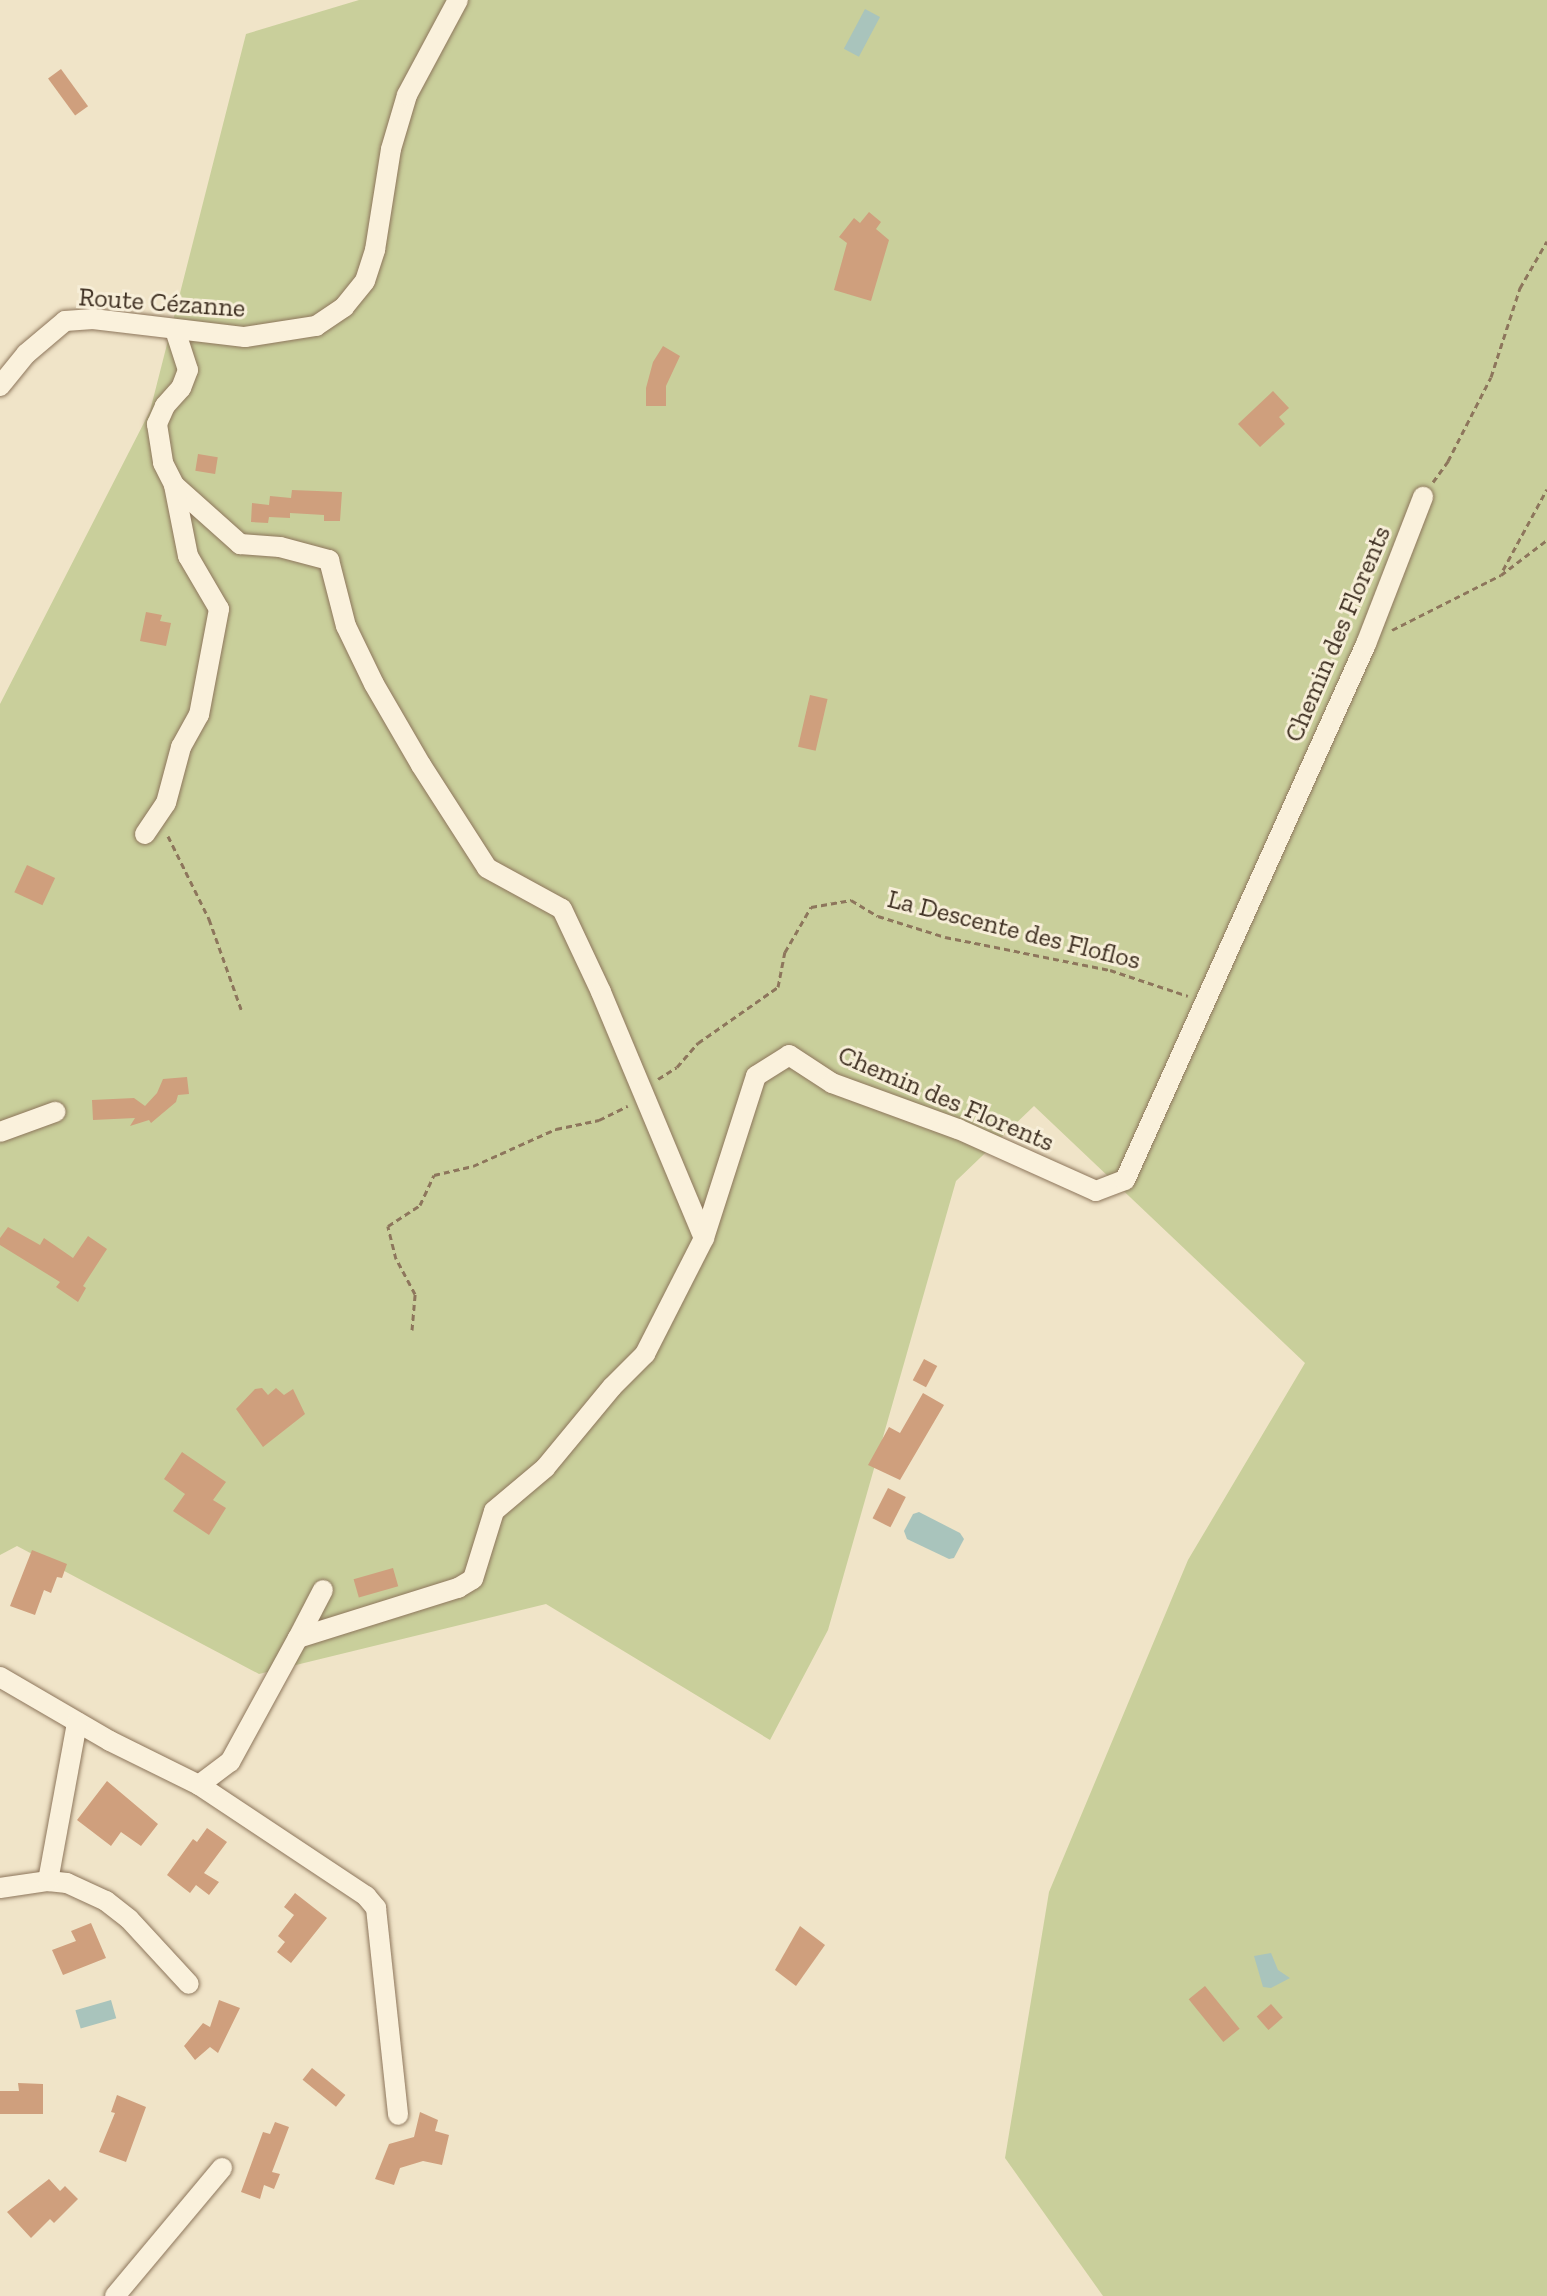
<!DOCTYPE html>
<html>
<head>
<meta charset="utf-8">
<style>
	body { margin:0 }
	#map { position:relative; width:1547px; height:2296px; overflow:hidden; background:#f0e4c8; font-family:"Zilla Slab",serif }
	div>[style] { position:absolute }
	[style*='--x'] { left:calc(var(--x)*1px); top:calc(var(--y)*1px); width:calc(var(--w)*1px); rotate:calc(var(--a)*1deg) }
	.green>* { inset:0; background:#c9cf9b }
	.water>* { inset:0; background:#a9c4bc; transform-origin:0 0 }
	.building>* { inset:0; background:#cf9f7d; transform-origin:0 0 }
	.path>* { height:3px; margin-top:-1.5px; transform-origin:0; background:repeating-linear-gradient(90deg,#8d765c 0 6px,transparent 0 10px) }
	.roads { filter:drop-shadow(0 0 2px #8d765c) drop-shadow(0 0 2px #8d765c) }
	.minor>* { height:20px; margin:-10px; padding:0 10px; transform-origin:10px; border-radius:10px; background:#faf1dc }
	span { translate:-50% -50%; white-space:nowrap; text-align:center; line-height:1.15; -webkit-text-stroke:6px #f7eed8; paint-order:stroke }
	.street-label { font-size:26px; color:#3d2e20 }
</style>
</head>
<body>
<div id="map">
	<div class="green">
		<div style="clip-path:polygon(359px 0,1547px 0,1547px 2296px,1103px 2296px,1005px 2158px,1049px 1892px,1188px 1560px,1305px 1363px,1034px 1106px,956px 1181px,828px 1630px,770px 1740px,546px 1604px,259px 1674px,17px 1546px,0 1555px,0 704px,150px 411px,246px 34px)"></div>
	</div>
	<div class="water">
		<div style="left:865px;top:9px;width:17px;height:45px;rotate:28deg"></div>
		<div style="clip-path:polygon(919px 1512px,960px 1533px,964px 1539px,954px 1558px,949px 1559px,907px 1539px,904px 1531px,913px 1514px)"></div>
		<div style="clip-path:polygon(1271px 1953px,1278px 1970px,1290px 1978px,1271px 1988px,1263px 1987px,1254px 1956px)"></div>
		<div style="left:111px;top:2000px;width:19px;height:37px;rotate:74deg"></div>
	</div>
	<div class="building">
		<div style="left:61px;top:69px;width:46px;height:16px;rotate:54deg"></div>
		<div style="clip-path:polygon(869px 212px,881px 222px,876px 229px,889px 240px,871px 301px,834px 290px,847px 243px,839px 237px,854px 218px,860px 223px)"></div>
		<div style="clip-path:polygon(663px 346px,680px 356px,666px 386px,666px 406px,646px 406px,646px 388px,653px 362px)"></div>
		<div style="clip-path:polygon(1273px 391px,1289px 408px,1279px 417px,1285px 424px,1260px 447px,1238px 424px)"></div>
		<div style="left:198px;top:454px;width:20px;height:17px;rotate:9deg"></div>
		<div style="clip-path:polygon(292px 490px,342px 492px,340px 521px,324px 521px,324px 515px,290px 513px,290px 518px,269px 517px,268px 523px,251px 522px,252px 503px,269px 505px,270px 496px,291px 498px)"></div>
		<div style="clip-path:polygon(146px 612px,162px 615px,160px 621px,171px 623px,166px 646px,140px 641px)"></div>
		<div style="left:810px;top:695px;width:18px;height:53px;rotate:13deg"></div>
		<div style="left:27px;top:865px;width:31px;height:30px;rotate:25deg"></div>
		<div style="clip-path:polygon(187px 1077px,189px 1094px,178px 1095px,176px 1102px,151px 1123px,149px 1120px,130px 1126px,135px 1118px,93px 1120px,92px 1100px,134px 1098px,145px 1106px,157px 1093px,163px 1079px)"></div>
		<div style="clip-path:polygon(8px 1227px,40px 1245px,44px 1238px,73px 1258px,88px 1236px,107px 1249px,83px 1286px,86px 1288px,78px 1302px,56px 1287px,60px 1282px,0 1245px,0 1238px)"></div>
		<div style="left:924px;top:1359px;width:15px;height:24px;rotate:28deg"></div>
		<div style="clip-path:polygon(262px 1388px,268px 1395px,276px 1388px,284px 1395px,293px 1389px,305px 1414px,263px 1447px,236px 1409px,255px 1389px)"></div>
		<div style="clip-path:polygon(923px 1393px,944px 1405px,900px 1480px,868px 1465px,889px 1427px,900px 1433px)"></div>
		<div style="clip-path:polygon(182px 1452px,226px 1482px,213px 1500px,226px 1508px,209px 1535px,173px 1511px,185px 1494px,164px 1479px)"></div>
		<div style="left:888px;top:1488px;width:20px;height:34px;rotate:27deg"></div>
		<div style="clip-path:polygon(32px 1550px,67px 1564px,62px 1578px,57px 1577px,51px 1593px,44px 1590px,35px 1615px,10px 1606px)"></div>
		<div style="left:393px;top:1568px;width:19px;height:41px;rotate:74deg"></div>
		<div style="clip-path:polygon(107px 1781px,158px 1824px,141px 1846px,121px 1832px,111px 1846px,77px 1820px)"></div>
		<div style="clip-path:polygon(207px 1828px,227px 1842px,204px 1873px,219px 1882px,209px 1895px,196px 1885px,190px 1893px,167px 1875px,193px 1839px,197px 1842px)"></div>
		<div style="clip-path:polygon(295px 1893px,327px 1918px,291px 1963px,277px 1952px,285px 1942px,278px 1936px,294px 1915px,284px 1907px)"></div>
		<div style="clip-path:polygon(91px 1923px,106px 1958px,63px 1975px,52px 1950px,76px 1941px,71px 1931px)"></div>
		<div style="clip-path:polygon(800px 1926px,825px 1945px,796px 1986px,775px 1970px)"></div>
		<div style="left:1205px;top:1986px;width:55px;height:21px;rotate:51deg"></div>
		<div style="clip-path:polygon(219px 2000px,240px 2008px,218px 2053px,210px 2047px,195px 2060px,184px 2046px,203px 2023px,210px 2027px)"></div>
		<div style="left:1271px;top:2004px;width:18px;height:19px;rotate:49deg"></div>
		<div style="left:312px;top:2068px;width:43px;height:15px;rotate:39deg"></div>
		<div style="clip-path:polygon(18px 2083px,43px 2084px,43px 2114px,0 2114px,0 2091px,19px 2091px)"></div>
		<div style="clip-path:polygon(117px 2095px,146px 2107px,126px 2162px,99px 2152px,115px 2113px,111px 2112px)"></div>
		<div style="clip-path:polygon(420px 2112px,438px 2120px,435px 2131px,449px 2135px,442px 2165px,423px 2161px,400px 2168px,394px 2185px,375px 2179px,389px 2144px,414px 2137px)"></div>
		<div style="clip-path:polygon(275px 2122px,289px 2127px,272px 2172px,280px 2174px,274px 2189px,264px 2185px,260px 2199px,241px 2192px,263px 2132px,270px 2134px)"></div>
		<div style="clip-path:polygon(49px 2179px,60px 2191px,65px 2186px,78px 2199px,54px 2223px,50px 2219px,31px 2238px,7px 2212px)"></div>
	</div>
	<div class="path">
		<div style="--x:1433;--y:482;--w:26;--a:-54"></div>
		<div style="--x:1448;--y:461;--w:94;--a:-62.9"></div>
		<div style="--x:1491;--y:377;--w:94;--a:-72"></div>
		<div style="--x:1520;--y:288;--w:54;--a:-60.1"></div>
		<div style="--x:1503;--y:570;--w:92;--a:-61.5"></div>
		<div style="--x:1392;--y:630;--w:122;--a:-26.8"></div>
		<div style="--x:1501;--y:575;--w:58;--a:-37.3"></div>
		<div style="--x:168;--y:836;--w:93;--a:63.7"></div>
		<div style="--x:209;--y:919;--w:96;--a:70.4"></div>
		<div style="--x:658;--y:1079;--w:22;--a:-32"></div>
		<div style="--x:677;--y:1067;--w:32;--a:-49"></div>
		<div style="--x:698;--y:1043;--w:98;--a:-35"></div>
		<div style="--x:778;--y:987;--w:36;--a:-79"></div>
		<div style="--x:785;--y:952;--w:52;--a:-60"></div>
		<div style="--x:811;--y:907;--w:41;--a:-9.9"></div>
		<div style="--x:851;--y:900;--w:31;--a:31"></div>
		<div style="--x:878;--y:916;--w:70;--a:17.4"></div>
		<div style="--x:945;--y:937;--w:168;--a:11.3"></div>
		<div style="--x:1110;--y:970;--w:82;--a:18.4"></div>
		<div style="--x:412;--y:1330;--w:36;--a:-85"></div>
		<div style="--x:415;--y:1294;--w:40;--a:-118"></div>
		<div style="--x:396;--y:1259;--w:34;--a:-104"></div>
		<div style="--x:388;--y:1226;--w:38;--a:-33"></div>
		<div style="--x:420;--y:1205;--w:33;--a:-65"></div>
		<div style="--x:434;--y:1175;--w:40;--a:-13"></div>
		<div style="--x:473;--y:1166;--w:91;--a:-24"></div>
		<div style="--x:556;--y:1129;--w:44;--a:-11.8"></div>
		<div style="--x:599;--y:1120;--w:32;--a:-26"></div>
	</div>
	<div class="roads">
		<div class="minor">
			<div style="--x:175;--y:330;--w:42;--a:72"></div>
			<div style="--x:188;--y:370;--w:19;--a:111"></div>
			<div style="--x:181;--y:388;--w:24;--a:132"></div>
			<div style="--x:165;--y:406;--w:20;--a:114"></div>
			<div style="--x:157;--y:424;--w:39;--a:81"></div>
			<div style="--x:163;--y:463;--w:25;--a:63"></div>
			<div style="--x:174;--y:485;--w:89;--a:41.8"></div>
			<div style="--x:240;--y:544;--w:40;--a:4.3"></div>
			<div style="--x:280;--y:547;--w:51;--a:14.9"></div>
			<div style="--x:329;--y:560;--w:68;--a:75.6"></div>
			<div style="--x:346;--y:626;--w:64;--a:64.2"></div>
			<div style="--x:374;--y:684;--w:94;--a:59.9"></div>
			<div style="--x:421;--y:765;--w:122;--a:57.3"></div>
			<div style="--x:487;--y:868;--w:85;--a:28.7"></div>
			<div style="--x:562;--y:909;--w:92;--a:64.8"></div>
			<div style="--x:601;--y:992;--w:267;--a:67.3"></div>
			<div style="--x:0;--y:386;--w:41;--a:-50.9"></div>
			<div style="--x:26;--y:354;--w:51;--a:-40.2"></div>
			<div style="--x:65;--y:321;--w:28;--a:-4"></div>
			<div style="--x:93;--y:319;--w:153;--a:6.8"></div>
			<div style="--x:245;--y:337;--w:72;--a:-8.8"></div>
			<div style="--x:316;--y:326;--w:34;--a:-34"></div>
			<div style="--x:344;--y:307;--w:33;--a:-51"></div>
			<div style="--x:365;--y:281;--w:33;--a:-72"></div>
			<div style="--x:375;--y:250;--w:102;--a:-81"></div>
			<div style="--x:391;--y:149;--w:56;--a:-73.5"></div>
			<div style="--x:407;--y:95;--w:108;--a:-61.8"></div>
			<div style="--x:145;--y:834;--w:37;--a:-56"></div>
			<div style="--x:166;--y:803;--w:58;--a:-75"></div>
			<div style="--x:181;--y:747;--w:37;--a:-61"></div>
			<div style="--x:199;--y:715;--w:108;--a:-79.3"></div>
			<div style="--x:219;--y:609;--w:61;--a:-120.3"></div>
			<div style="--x:188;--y:556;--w:72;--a:-101.2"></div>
			<div style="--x:0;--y:1132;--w:59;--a:-20"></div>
			<div style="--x:298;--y:1638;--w:54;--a:-62.5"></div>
			<div style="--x:0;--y:1677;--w:127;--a:30.2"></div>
			<div style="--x:110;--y:1741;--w:99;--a:26.3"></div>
			<div style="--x:199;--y:1785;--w:39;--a:-37"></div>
			<div style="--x:230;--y:1762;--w:141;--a:-61.3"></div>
			<div style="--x:298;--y:1638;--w:168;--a:-17.4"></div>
			<div style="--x:458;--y:1588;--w:17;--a:-31"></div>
			<div style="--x:473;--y:1579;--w:71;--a:-72.8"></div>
			<div style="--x:494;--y:1511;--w:67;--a:-40.1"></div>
			<div style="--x:545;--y:1468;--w:105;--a:-50.4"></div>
			<div style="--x:612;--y:1387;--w:47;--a:-45"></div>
			<div style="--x:645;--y:1354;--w:130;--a:-63"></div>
			<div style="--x:704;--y:1238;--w:170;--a:-72.2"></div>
			<div style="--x:756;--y:1076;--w:39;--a:-32"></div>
			<div style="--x:789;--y:1055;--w:51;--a:33.1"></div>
			<div style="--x:832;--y:1083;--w:134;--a:20.1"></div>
			<div style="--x:958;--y:1129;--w:151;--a:24.2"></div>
			<div style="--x:1096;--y:1191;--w:31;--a:-21"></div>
			<div style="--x:1125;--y:1180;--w:588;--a:-65.79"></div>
			<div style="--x:1366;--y:644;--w:158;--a:-68.8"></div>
			<div style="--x:199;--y:1785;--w:201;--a:33.6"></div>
			<div style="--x:366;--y:1896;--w:16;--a:50"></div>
			<div style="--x:376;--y:1908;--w:208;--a:83.9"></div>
			<div style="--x:48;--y:1881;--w:19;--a:6"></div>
			<div style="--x:67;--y:1883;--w:43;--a:24.8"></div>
			<div style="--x:106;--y:1901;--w:29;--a:38"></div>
			<div style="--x:129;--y:1919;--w:88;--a:47.3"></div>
			<div style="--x:0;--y:1888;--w:49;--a:-8.3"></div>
			<div style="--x:48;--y:1881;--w:161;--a:-79.6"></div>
			<div style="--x:115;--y:2296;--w:167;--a:-50.1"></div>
		</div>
	</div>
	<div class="street-label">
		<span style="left:162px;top:303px;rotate:4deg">Route Cézanne</span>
		<span style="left:1338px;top:634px;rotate:-67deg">Chemin des Florents</span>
		<span style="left:1014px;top:930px;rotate:14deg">La Descente des Floflos</span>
		<span style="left:946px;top:1099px;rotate:23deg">Chemin des Florents</span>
	</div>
</div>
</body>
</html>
